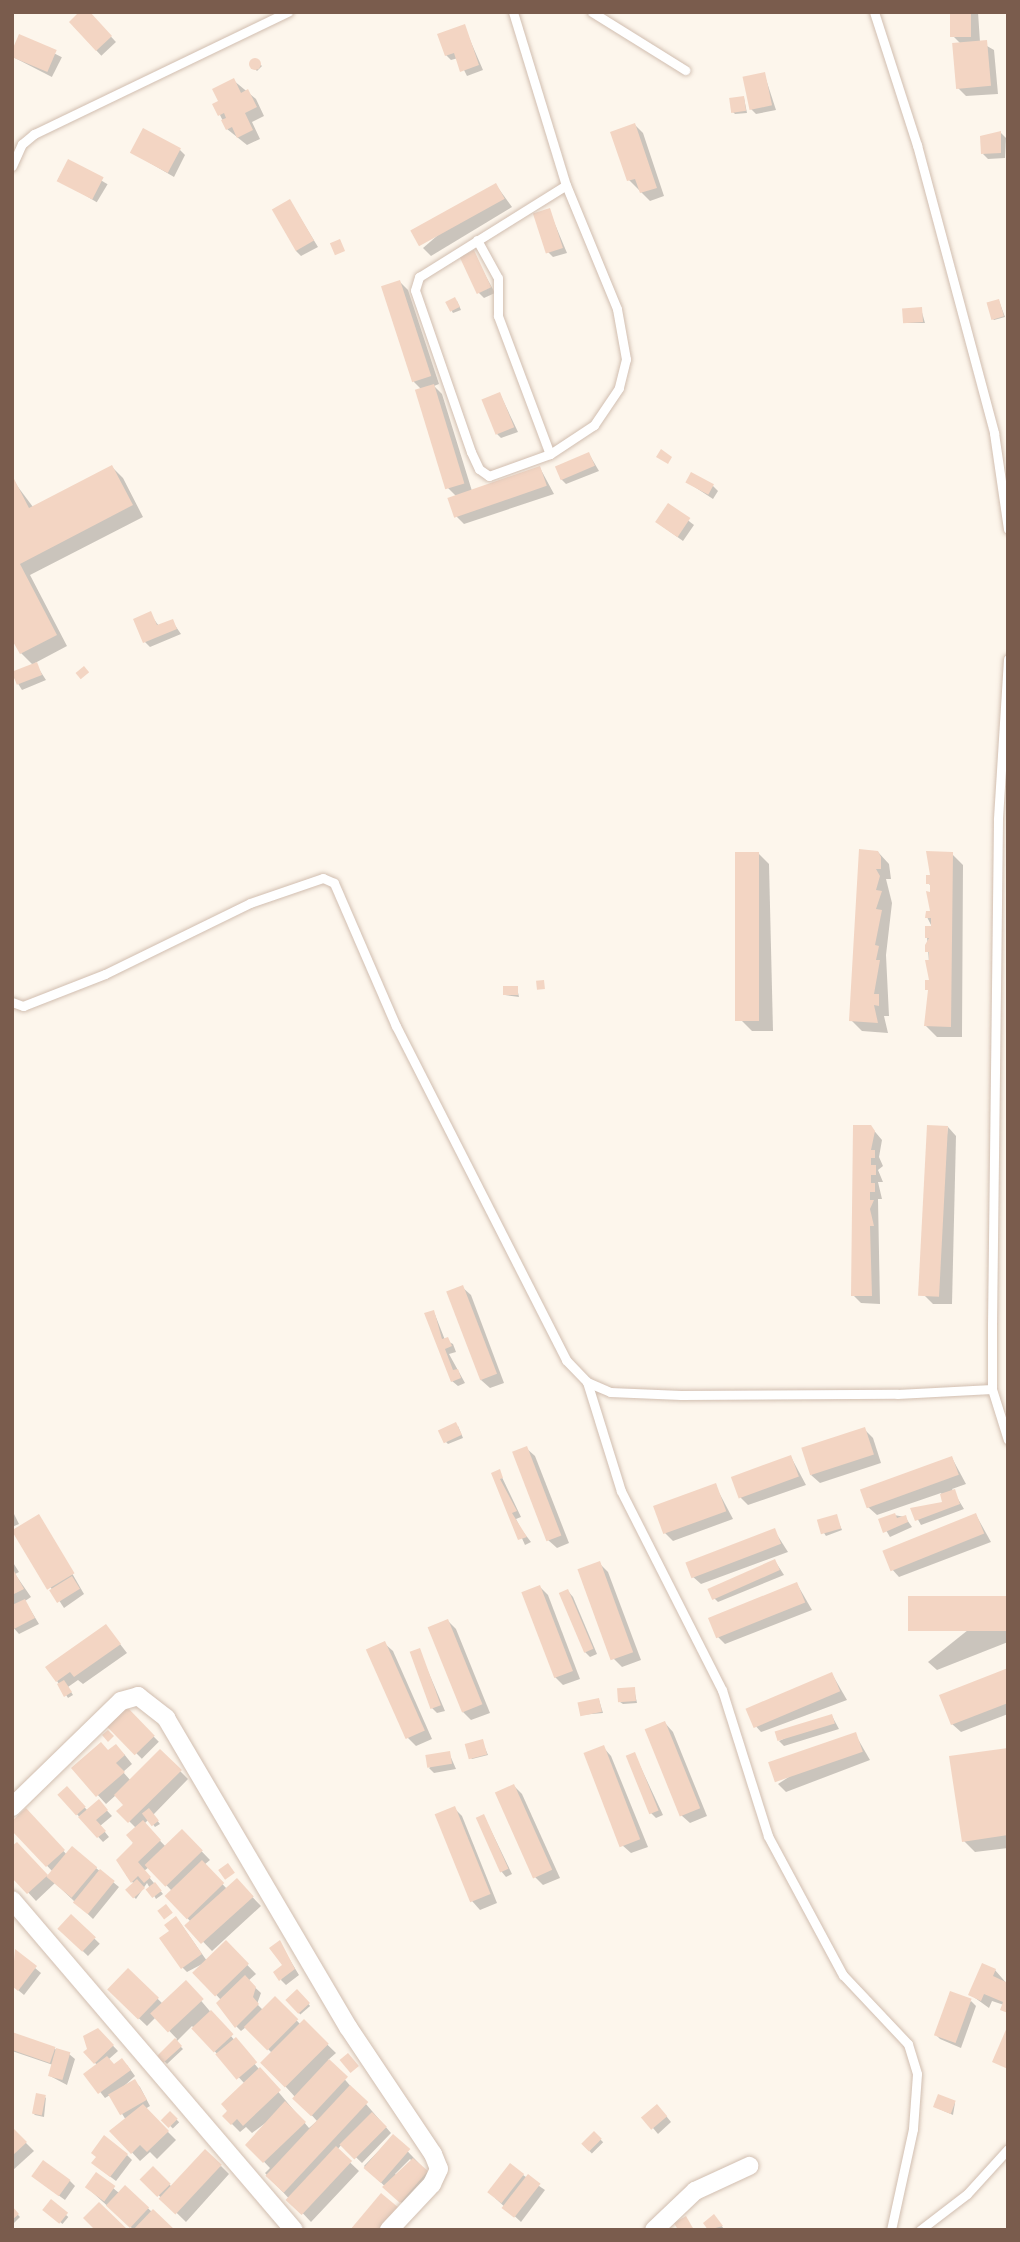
<!DOCTYPE html>
<html>
<head>
<meta charset="utf-8">
<style>
	body { margin:0 }
	#map { position:relative; width:1020px; height:2242px; overflow:hidden; background:#fdf6ec; font-family:"DM Sans",sans-serif }
	div>[style] { position:absolute }
	[style*='--x'] { left:calc(var(--x)*1px); top:calc(var(--y)*1px); width:calc(var(--w)*1px); rotate:calc(var(--a)*1deg) }
	.shadow>* { inset:0; background:#0003; transform-origin:0 0 }
	.building>* { inset:0; background:#f3d5c3; transform-origin:0 0 }
	.round { border-radius:50% }
	.roads { filter:drop-shadow(0 0 2px #d1beb0) drop-shadow(0 0 2px #d1beb0) }
	.lane>* { height:9px; margin:-4.5px; padding:0 4.5px; transform-origin:4.5px; border-radius:4.5px; background:#fff }
	.street>* { height:18px; margin:-9px; padding:0 9px; transform-origin:9px; border-radius:9px; background:#fff }
	span { translate:-50% -50%; white-space:nowrap; text-align:center; line-height:1.15; -webkit-text-stroke:5px #fffaf3; paint-order:stroke }
	.frame { position:absolute; inset:0; border:14px solid #7a5c4d; pointer-events:none }
</style>
</head>
<body>
<div id="map">
	<div class="shadow">
		<div style="left:88px;top:12px;width:41px;height:20px;rotate:47deg"></div>
		<div style="clip-path:polygon(951px 12px,978px 12px,980px 42px,994px 50px,998px 94px,966px 96px,958px 88px,961px 44px,953px 36px)"></div>
		<div style="clip-path:polygon(464px 26px,483px 70px,467px 76px,458px 58px,451px 60px,446px 55px)"></div>
		<div style="left:20px;top:36px;width:47px;height:22px;rotate:27deg"></div>
		<div style="clip-path:polygon(255px 60px,262px 66px,257px 71px,251px 65px)"></div>
		<div style="clip-path:polygon(764px 73px,776px 110px,756px 114px,751px 109px)"></div>
		<div style="clip-path:polygon(233px 80px,256px 99px,264px 116px,252px 122px,260px 139px,247px 145px,227px 129px,220px 115px,220px 102px)"></div>
		<div style="clip-path:polygon(744px 98px,747px 113px,735px 114px,733px 112px)"></div>
		<div style="clip-path:polygon(635px 125px,643px 133px,664px 196px,650px 201px,629px 180px)"></div>
		<div style="clip-path:polygon(1001px 133px,1006px 138px,1005px 158px,988px 159px,983px 154px)"></div>
		<div style="clip-path:polygon(180px 150px,185px 155px,174px 177px,133px 153px)"></div>
		<div style="left:69px;top:161px;width:45px;height:21px;rotate:31deg"></div>
		<div style="clip-path:polygon(496px 185px,512px 207px,431px 256px,423px 248px)"></div>
		<div style="clip-path:polygon(290px 201px,318px 247px,301px 256px,296px 251px)"></div>
		<div style="clip-path:polygon(549px 210px,567px 253px,553px 257px,548px 252px)"></div>
		<div style="clip-path:polygon(473px 253px,495px 293px,484px 298px,479px 293px)"></div>
		<div style="clip-path:polygon(400px 282px,408px 290px,439px 384px,434px 386px,442px 394px,472px 491px,540px 468px,554px 494px,464px 524px,456px 516px,456px 496px,448px 488px,422px 390px,414px 382px)"></div>
		<div style="clip-path:polygon(457px 301px,461px 310px,453px 313px,447px 303px)"></div>
		<div style="clip-path:polygon(999px 301px,1005px 317px,994px 320px,992px 318px)"></div>
		<div style="clip-path:polygon(921px 309px,925px 323px,905px 323px)"></div>
		<div style="clip-path:polygon(500px 394px,518px 432px,501px 438px,496px 433px)"></div>
		<div style="clip-path:polygon(589px 454px,599px 471px,566px 484px,560px 478px)"></div>
		<div style="clip-path:polygon(112px 467px,123px 478px,143px 517px,30px 575px,67px 646px,35px 663px,46px 680px,22px 690px,12px 674px,34px 666px,21px 653px,12px 479px,33px 507px)"></div>
		<div style="clip-path:polygon(687px 482px,713px 486px,718px 491px,713px 499px)"></div>
		<div style="clip-path:polygon(668px 505px,694px 525px,683px 541px,662px 526px)"></div>
		<div style="clip-path:polygon(150px 614px,159px 626px,172px 621px,181px 634px,150px 647px,145px 642px)"></div>
		<div style="clip-path:polygon(878px 852px,889px 864px,891px 879px,886px 879px,892px 903px,886px 955px,889px 1016px,884px 1016px,888px 1033px,862px 1031px,851px 1020px)"></div>
		<div style="clip-path:polygon(758px 853px,769px 864px,773px 1031px,752px 1031px,741px 1020px)"></div>
		<div style="clip-path:polygon(952px 854px,963px 865px,962px 1037px,937px 1037px,926px 1026px,930px 975px,927px 937px,932px 927px,927px 917px,932px 913px,932px 887px,928px 883px)"></div>
		<div style="clip-path:polygon(517px 988px,519px 997px,505px 995px)"></div>
		<div style="clip-path:polygon(871px 1127px,882px 1140px,879px 1157px,883px 1166px,878px 1170px,883px 1182px,878px 1182px,882px 1199px,878px 1199px,880px 1304px,861px 1303px,853px 1295px)"></div>
		<div style="clip-path:polygon(948px 1127px,956px 1136px,952px 1304px,933px 1304px,925px 1296px)"></div>
		<div style="clip-path:polygon(462px 1287px,471px 1295px,504px 1383px,490px 1388px,481px 1380px)"></div>
		<div style="clip-path:polygon(434px 1312px,445px 1340px,453px 1344px,456px 1352px,449px 1354px,465px 1383px,458px 1386px,452px 1381px)"></div>
		<div style="clip-path:polygon(458px 1426px,463px 1438px,448px 1444px,446px 1442px)"></div>
		<div style="clip-path:polygon(864px 1429px,873px 1438px,881px 1463px,820px 1483px,811px 1475px)"></div>
		<div style="clip-path:polygon(526px 1448px,535px 1456px,569px 1543px,557px 1548px,548px 1540px)"></div>
		<div style="clip-path:polygon(791px 1457px,806px 1485px,748px 1505px,740px 1497px)"></div>
		<div style="clip-path:polygon(952px 1458px,966px 1484px,952px 1489px,964px 1509px,921px 1525px,912px 1509px,945px 1503px,941px 1493px,877px 1515px,868px 1507px)"></div>
		<div style="clip-path:polygon(499px 1471px,521px 1517px,516px 1519px,521px 1529px,531px 1542px,525px 1545px,493px 1474px)"></div>
		<div style="clip-path:polygon(715px 1485px,733px 1519px,673px 1541px,665px 1533px)"></div>
		<div style="clip-path:polygon(12px 1510px,19px 1524px,12px 1527px)"></div>
		<div style="clip-path:polygon(894px 1515px,905px 1517px,912px 1527px,890px 1537px,880px 1520px)"></div>
		<div style="clip-path:polygon(976px 1515px,991px 1542px,899px 1577px,891px 1568px)"></div>
		<div style="clip-path:polygon(39px 1516px,84px 1594px,64px 1608px,14px 1531px)"></div>
		<div style="clip-path:polygon(836px 1516px,842px 1530px,826px 1536px,824px 1533px)"></div>
		<div style="clip-path:polygon(774px 1530px,788px 1552px,701px 1584px,692px 1576px)"></div>
		<div style="clip-path:polygon(12px 1561px,19px 1572px,15px 1574px,31px 1597px,25px 1601px,39px 1624px,19px 1634px,12px 1626px)"></div>
		<div style="clip-path:polygon(775px 1561px,784px 1575px,718px 1602px,713px 1597px)"></div>
		<div style="clip-path:polygon(599px 1563px,608px 1572px,641px 1660px,622px 1667px,614px 1659px)"></div>
		<div style="clip-path:polygon(797px 1584px,812px 1610px,725px 1644px,716px 1635px)"></div>
		<div style="clip-path:polygon(540px 1587px,548px 1595px,580px 1679px,563px 1685px,555px 1677px)"></div>
		<div style="clip-path:polygon(568px 1591px,573px 1597px,597px 1654px,590px 1657px,585px 1652px)"></div>
		<div style="clip-path:polygon(1008px 1598px,1008px 1642px,937px 1670px,928px 1662px)"></div>
		<div style="clip-path:polygon(448px 1621px,456px 1629px,490px 1713px,471px 1720px,463px 1712px)"></div>
		<div style="clip-path:polygon(106px 1626px,127px 1653px,83px 1684px,78px 1680px,68px 1687px,73px 1695px,68px 1698px,57px 1681px)"></div>
		<div style="clip-path:polygon(384px 1643px,393px 1651px,432px 1739px,416px 1746px,408px 1738px)"></div>
		<div style="clip-path:polygon(419px 1650px,445px 1711px,437px 1713px,432px 1708px)"></div>
		<div style="clip-path:polygon(1008px 1670px,1008px 1714px,961px 1732px,952px 1724px)"></div>
		<div style="clip-path:polygon(832px 1674px,847px 1700px,761px 1732px,753px 1723px)"></div>
		<div style="clip-path:polygon(634px 1689px,637px 1703px,623px 1704px,620px 1702px)"></div>
		<div style="clip-path:polygon(599px 1700px,603px 1713px,581px 1715px)"></div>
		<div style="left:127px;top:1710px;width:45px;height:24px;rotate:45deg"></div>
		<div style="clip-path:polygon(832px 1716px,839px 1729px,784px 1746px,779px 1741px)"></div>
		<div style="clip-path:polygon(665px 1723px,673px 1732px,707px 1816px,690px 1823px,681px 1815px)"></div>
		<div style="clip-path:polygon(855px 1734px,870px 1760px,786px 1792px,778px 1784px)"></div>
		<div style="clip-path:polygon(482px 1741px,488px 1755px,472px 1759px,470px 1757px)"></div>
		<div style="clip-path:polygon(603px 1747px,611px 1756px,648px 1847px,631px 1853px,622px 1845px)"></div>
		<div style="clip-path:polygon(1008px 1749px,1008px 1848px,975px 1852px,964px 1841px)"></div>
		<div style="clip-path:polygon(160px 1751px,188px 1779px,153px 1815px,160px 1824px,155px 1827px,149px 1819px,144px 1824px,166px 1847px,182px 1831px,210px 1860px,204px 1865px,228px 1890px,237px 1881px,261px 1906px,212px 1951px,188px 1926px,192px 1923px,166px 1896px,172px 1891px,149px 1867px,144px 1871px,163px 1894px,156px 1899px,147px 1883px,136px 1899px,127px 1890px,134px 1884px,126px 1875px,136px 1828px,119px 1811px,125px 1805px,116px 1795px,106px 1804px,73px 1768px,109px 1752px,124px 1754px,132px 1764px,123px 1772px,131px 1781px)"></div>
		<div style="clip-path:polygon(449px 1753px,456px 1769px,434px 1773px,429px 1768px)"></div>
		<div style="clip-path:polygon(635px 1755px,663px 1815px,656px 1818px,651px 1813px)"></div>
		<div style="clip-path:polygon(514px 1786px,522px 1794px,560px 1878px,543px 1885px,535px 1877px)"></div>
		<div style="clip-path:polygon(66px 1788px,88px 1811px,99px 1802px,112px 1816px,100px 1826px,109px 1837px,103px 1842px,59px 1795px)"></div>
		<div style="clip-path:polygon(454px 1808px,462px 1816px,497px 1903px,480px 1910px,472px 1901px,437px 1815px)"></div>
		<div style="clip-path:polygon(484px 1816px,512px 1874px,506px 1877px,501px 1871px)"></div>
		<div style="clip-path:polygon(34px 1818px,67px 1855px,96px 1868px,119px 1887px,93px 1919px,55px 1883px,36px 1901px,12px 1875px,12px 1849px,49px 1877px,53px 1872px,12px 1829px)"></div>
		<div style="left:71px;top:1916px;width:40px;height:17px;rotate:44deg"></div>
		<div style="clip-path:polygon(181px 1924px,207px 1961px,226px 1943px,256px 1974px,248px 1981px,261px 1993px,257px 2004px,263px 2010px,275px 1998px,301px 2025px,304px 2022px,336px 2053px,328px 2060px,391px 2133px,362px 2163px,342px 2144px,337px 2150px,359px 2171px,311px 2222px,265px 2173px,270px 2168px,248px 2145px,275px 2116px,252px 2133px,246px 2127px,240px 2132px,224px 2116px,245px 2084px,219px 2056px,192px 2026px,176px 2042px,183px 2049px,167px 2064px,159px 2056px,177px 2039px,156px 2017px,147px 2026px,109px 1990px,128px 1970px,164px 2005px,186px 1983px,309px 2128px,317px 2121px,264px 2063px,273px 2054px,246px 2027px,241px 2031px,236px 2026px,221px 2000px,195px 1972px,204px 1963px,187px 1972px,182px 1967px)"></div>
		<div style="clip-path:polygon(279px 1942px,299px 1975px,286px 1985px,281px 1980px,285px 1966px)"></div>
		<div style="clip-path:polygon(16px 1952px,41px 1973px,24px 1995px,12px 1985px)"></div>
		<div style="clip-path:polygon(995px 1970px,1008px 1985px,1008px 2016px,1004px 2005px,992px 2001px,989px 2008px,971px 1995px)"></div>
		<div style="left:297px;top:1991px;width:20px;height:13px;rotate:49deg"></div>
		<div style="clip-path:polygon(971px 2001px,976px 2006px,961px 2048px,940px 2039px,935px 2034px)"></div>
		<div style="clip-path:polygon(98px 2030px,118px 2051px,109px 2059px,114px 2066px,127px 2065px,135px 2076px,123px 2087px,134px 2081px,140px 2087px,150px 2106px,145px 2109px,176px 2140px,157px 2159px,150px 2152px,140px 2161px,112px 2131px,126px 2120px,110px 2095px,105px 2098px,86px 2074px,97px 2065px,85px 2052px,89px 2049px,85px 2037px)"></div>
		<div style="clip-path:polygon(12px 2034px,69px 2054px,75px 2059px,67px 2085px,50px 2076px,53px 2065px,12px 2051px)"></div>
		<div style="clip-path:polygon(46px 2097px,44px 2117px,35px 2115px,33px 2113px)"></div>
		<div style="clip-path:polygon(955px 2103px,953px 2115px,935px 2107px)"></div>
		<div style="clip-path:polygon(662px 2111px,671px 2122px,658px 2134px,653px 2128px)"></div>
		<div style="left:170px;top:2113px;width:13px;height:9px;rotate:45deg"></div>
		<div style="clip-path:polygon(12px 2129px,34px 2151px,12px 2171px)"></div>
		<div style="left:594px;top:2133px;width:13px;height:16px;rotate:45deg"></div>
		<div style="clip-path:polygon(evenodd,393px 2136px,432px 2177px,406px 2207px,364px 2166px,393px 2136px,410px 2159px,412px 2161px,398px 2177px,395px 2174px,410px 2159px)"></div>
		<div style="clip-path:polygon(127px 2155px,132px 2160px,116px 2181px,99px 2168px)"></div>
		<div style="clip-path:polygon(221px 2166px,229px 2174px,186px 2222px,143px 2180px,153px 2169px,172px 2187px)"></div>
		<div style="clip-path:polygon(523px 2175px,545px 2190px,521px 2222px,495px 2198px)"></div>
		<div style="clip-path:polygon(39px 2181px,70px 2181px,75px 2186px,65px 2200px)"></div>
		<div style="clip-path:polygon(125px 2187px,152px 2212px,134px 2230px,92px 2192px,113px 2188px,119px 2193px)"></div>
		<div style="left:51px;top:2202px;width:23px;height:9px;rotate:41deg"></div>
		<div style="clip-path:polygon(12px 2209px,20px 2217px,14px 2223px,12px 2221px)"></div>
		<div style="clip-path:polygon(714px 2216px,724px 2229px,722px 2230px,710px 2230px,705px 2224px)"></div>
	</div>
	<div class="building">
		<div style="clip-path:polygon(79px 12px,90px 12px,112px 36px,96px 51px,69px 22px)"></div>
		<div style="left:950px;top:12px;width:21px;height:25px"></div>
		<div style="clip-path:polygon(465px 24px,479px 65px,460px 72px,454px 53px,445px 56px,437px 34px)"></div>
		<div style="left:19px;top:34px;width:41px;height:24px;rotate:23deg"></div>
		<div style="left:987px;top:40px;width:46px;height:35px;rotate:85deg"></div>
		<div class="round" style="left:249px;top:58px;width:12px;height:12px"></div>
		<div style="left:765px;top:72px;width:34px;height:23px;rotate:78deg"></div>
		<div style="clip-path:polygon(234px 78px,241px 93px,248px 89px,257px 107px,245px 113px,253px 130px,237px 138px,232px 127px,226px 130px,221px 120px,226px 118px,224px 113px,218px 116px,212px 104px,218px 101px,212px 89px)"></div>
		<div style="left:744px;top:96px;width:15px;height:15px;rotate:82deg"></div>
		<div style="clip-path:polygon(635px 123px,657px 188px,640px 193px,635px 179px,627px 181px,610px 132px)"></div>
		<div style="left:143px;top:128px;width:43px;height:28px;rotate:28deg"></div>
		<div style="clip-path:polygon(1001px 131px,1001px 153px,981px 154px,980px 136px)"></div>
		<div style="left:68px;top:159px;width:40px;height:25px;rotate:27deg"></div>
		<div style="left:496px;top:183px;width:18px;height:98px;rotate:61deg"></div>
		<div style="left:290px;top:199px;width:48px;height:21px;rotate:60deg"></div>
		<div style="left:550px;top:208px;width:42px;height:18px;rotate:72deg"></div>
		<div style="left:340px;top:239px;width:13px;height:11px;rotate:67deg"></div>
		<div style="left:474px;top:250px;width:41px;height:16px;rotate:65deg"></div>
		<div style="left:400px;top:280px;width:101px;height:20px;rotate:72deg"></div>
		<div style="left:455px;top:297px;width:11px;height:11px;rotate:63deg"></div>
		<div style="left:999px;top:299px;width:18px;height:13px;rotate:74deg"></div>
		<div style="left:922px;top:307px;width:15px;height:20px;rotate:86deg"></div>
		<div style="left:434px;top:384px;width:104px;height:20px;rotate:73deg"></div>
		<div style="left:500px;top:392px;width:38px;height:20px;rotate:68deg"></div>
		<div style="clip-path:polygon(661px 449px,672px 457px,668px 464px,656px 457px)"></div>
		<div style="left:589px;top:452px;width:15px;height:37px;rotate:67deg"></div>
		<div style="clip-path:polygon(112px 465px,133px 505px,20px 564px,57px 635px,20px 654px,12px 640px,12px 475px,29px 508px)"></div>
		<div style="left:540px;top:466px;width:21px;height:98px;rotate:71deg"></div>
		<div style="left:691px;top:472px;width:26px;height:12px;rotate:28deg"></div>
		<div style="left:668px;top:503px;width:27px;height:23px;rotate:34deg"></div>
		<div style="clip-path:polygon(151px 611px,157px 625px,173px 619px,177px 629px,143px 643px,133px 619px)"></div>
		<div style="left:37px;top:662px;width:14px;height:27px;rotate:69deg"></div>
		<div style="left:84px;top:666px;width:8px;height:11px;rotate:50deg"></div>
		<div style="clip-path:polygon(859px 849px,878px 851px,881px 857px,881px 869px,876px 869px,880px 876px,876px 890px,882px 891px,876px 909px,882px 910px,875px 945px,879px 946px,876px 960px,880px 960px,874px 994px,879px 994px,879px 1006px,874px 1005px,878px 1023px,849px 1021px)"></div>
		<div style="clip-path:polygon(926px 851px,953px 852px,951px 1027px,924px 1026px,928px 990px,925px 990px,925px 980px,929px 980px,925px 960px,929px 960px,929px 952px,925px 952px,925px 945px,929px 938px,925px 938px,925px 926px,931px 926px,931px 918px,925px 918px,926px 911px,930px 911px,926px 891px,930px 892px,930px 884px,926px 884px,926px 875px,930px 875px)"></div>
		<div style="left:735px;top:852px;width:24px;height:169px"></div>
		<div style="left:544px;top:980px;width:9px;height:8px;rotate:84deg"></div>
		<div style="left:518px;top:986px;width:9px;height:15px;rotate:90deg"></div>
		<div style="clip-path:polygon(853px 1125px,871px 1125px,875px 1131px,871px 1150px,875px 1150px,875px 1158px,871px 1158px,871px 1165px,876px 1165px,876px 1175px,871px 1175px,871px 1183px,875px 1183px,875px 1192px,870px 1192px,870px 1200px,874px 1200px,870px 1209px,874px 1226px,870px 1226px,872px 1296px,851px 1296px)"></div>
		<div style="left:927px;top:1125px;width:21px;height:171px;rotate:3deg"></div>
		<div style="left:463px;top:1285px;width:95px;height:18px;rotate:69deg"></div>
		<div style="clip-path:polygon(434px 1310px,442px 1339px,448px 1337px,452px 1346px,445px 1349px,453px 1370px,458px 1369px,461px 1378px,451px 1382px,424px 1313px)"></div>
		<div style="left:456px;top:1422px;width:14px;height:20px;rotate:65deg"></div>
		<div style="left:865px;top:1427px;width:29px;height:67px;rotate:72deg"></div>
		<div style="left:527px;top:1446px;width:96px;height:16px;rotate:69deg"></div>
		<div style="left:791px;top:1455px;width:23px;height:64px;rotate:70deg"></div>
		<div style="left:952px;top:1456px;width:20px;height:98px;rotate:70deg"></div>
		<div style="clip-path:polygon(500px 1469px,503px 1478px,500px 1479px,517px 1511px,512px 1513px,527px 1537px,518px 1540px,491px 1473px)"></div>
		<div style="left:716px;top:1483px;width:30px;height:67px;rotate:70deg"></div>
		<div style="clip-path:polygon(955px 1489px,960px 1504px,915px 1521px,910px 1508px,942px 1502px,940px 1494px)"></div>
		<div style="clip-path:polygon(895px 1513px,897px 1518px,906px 1515px,908px 1522px,883px 1533px,878px 1519px)"></div>
		<div style="left:976px;top:1513px;width:22px;height:101px;rotate:68deg"></div>
		<div style="left:39px;top:1514px;width:69px;height:32px;rotate:59deg"></div>
		<div style="left:837px;top:1514px;width:15px;height:21px;rotate:74deg"></div>
		<div style="left:775px;top:1528px;width:17px;height:96px;rotate:69deg"></div>
		<div style="left:775px;top:1559px;width:12px;height:74px;rotate:66deg"></div>
		<div style="left:600px;top:1561px;width:97px;height:24px;rotate:70deg"></div>
		<div style="clip-path:polygon(14px 1571px,24px 1589px,12px 1595px,12px 1572px)"></div>
		<div style="left:72px;top:1576px;width:15px;height:27px;rotate:58deg"></div>
		<div style="left:797px;top:1582px;width:22px;height:96px;rotate:68deg"></div>
		<div style="left:540px;top:1585px;width:92px;height:20px;rotate:69deg"></div>
		<div style="left:568px;top:1589px;width:65px;height:10px;rotate:67deg"></div>
		<div style="left:1008px;top:1596px;width:35px;height:100px;rotate:90deg"></div>
		<div style="clip-path:polygon(25px 1599px,35px 1618px,12px 1630px,12px 1605px)"></div>
		<div style="left:448px;top:1619px;width:92px;height:22px;rotate:68deg"></div>
		<div style="clip-path:polygon(106px 1624px,121px 1644px,74px 1677px,70px 1672px,56px 1682px,45px 1667px)"></div>
		<div style="left:385px;top:1641px;width:98px;height:21px;rotate:66deg"></div>
		<div style="left:420px;top:1648px;width:61px;height:11px;rotate:70deg"></div>
		<div style="clip-path:polygon(1008px 1668px,1008px 1703px,951px 1725px,939px 1695px)"></div>
		<div style="left:832px;top:1672px;width:21px;height:94px;rotate:67deg"></div>
		<div style="clip-path:polygon(64px 1680px,72px 1692px,64px 1697px,57px 1684px)"></div>
		<div style="left:635px;top:1687px;width:14px;height:18px;rotate:86deg"></div>
		<div style="left:599px;top:1698px;width:14px;height:22px;rotate:78deg"></div>
		<div style="left:127px;top:1707px;width:40px;height:28px;rotate:46deg"></div>
		<div style="left:832px;top:1714px;width:10px;height:60px;rotate:73deg"></div>
		<div style="left:665px;top:1721px;width:94px;height:22px;rotate:68deg"></div>
		<div style="clip-path:polygon(108px 1730px,114px 1736px,108px 1742px,102px 1735px)"></div>
		<div style="left:856px;top:1732px;width:21px;height:93px;rotate:71deg"></div>
		<div style="left:483px;top:1739px;width:16px;height:19px;rotate:75deg"></div>
		<div style="clip-path:polygon(101px 1742px,108px 1750px,116px 1744px,125px 1755px,116px 1763px,125px 1772px,96px 1797px,71px 1768px)"></div>
		<div style="left:604px;top:1745px;width:101px;height:22px;rotate:69deg"></div>
		<div style="clip-path:polygon(1008px 1748px,1008px 1835px,962px 1842px,949px 1756px)"></div>
		<div style="clip-path:polygon(160px 1749px,182px 1770px,128px 1823px,116px 1811px,123px 1805px,114px 1795px)"></div>
		<div style="left:450px;top:1751px;width:13px;height:25px;rotate:81deg"></div>
		<div style="left:635px;top:1752px;width:63px;height:10px;rotate:68deg"></div>
		<div style="left:514px;top:1784px;width:94px;height:21px;rotate:66deg"></div>
		<div style="left:67px;top:1786px;width:28px;height:13px;rotate:48deg"></div>
		<div style="clip-path:polygon(99px 1799px,108px 1810px,96px 1820px,106px 1831px,97px 1838px,78px 1817px)"></div>
		<div style="left:455px;top:1806px;width:95px;height:22px;rotate:68deg"></div>
		<div style="clip-path:polygon(26px 1808px,65px 1850px,46px 1867px,12px 1831px,12px 1821px)"></div>
		<div style="left:149px;top:1808px;width:16px;height:9px;rotate:52deg"></div>
		<div style="left:484px;top:1814px;width:60px;height:9px;rotate:66deg"></div>
		<div style="clip-path:polygon(143px 1820px,161px 1840px,138px 1862px,151px 1877px,144px 1883px,138px 1876px,131px 1883px,116px 1860px,133px 1843px,126px 1835px)"></div>
		<div style="left:182px;top:1829px;width:30px;height:52px;rotate:46deg"></div>
		<div style="clip-path:polygon(17px 1842px,48px 1875px,27px 1894px,12px 1878px,12px 1846px)"></div>
		<div style="left:72px;top:1846px;width:33px;height:40px;rotate:40deg"></div>
		<div style="left:202px;top:1860px;width:32px;height:52px;rotate:46deg"></div>
		<div style="left:228px;top:1863px;width:12px;height:12px;rotate:55deg"></div>
		<div style="left:100px;top:1869px;width:19px;height:43px;rotate:39deg"></div>
		<div style="left:237px;top:1878px;width:25px;height:71px;rotate:48deg"></div>
		<div style="left:137px;top:1879px;width:12px;height:16px;rotate:48deg"></div>
		<div style="left:155px;top:1882px;width:11px;height:12px;rotate:52deg"></div>
		<div style="left:166px;top:1904px;width:11px;height:11px;rotate:52deg"></div>
		<div style="left:71px;top:1914px;width:34px;height:20px;rotate:43deg"></div>
		<div style="clip-path:polygon(176px 1916px,202px 1954px,181px 1969px,159px 1938px,169px 1931px,164px 1925px)"></div>
		<div style="left:226px;top:1940px;width:33px;height:47px;rotate:46deg"></div>
		<div style="clip-path:polygon(280px 1940px,295px 1969px,279px 1981px,273px 1972px,282px 1965px,269px 1948px)"></div>
		<div style="clip-path:polygon(15px 1949px,37px 1966px,18px 1991px,12px 1986px)"></div>
		<div style="clip-path:polygon(982px 1963px,996px 1969px,993px 1976px,1008px 1983px,1008px 2013px,1000px 2010px,1003px 2002px,984px 1994px,981px 2001px,968px 1995px)"></div>
		<div style="left:128px;top:1968px;width:43px;height:30px;rotate:44deg"></div>
		<div style="clip-path:polygon(245px 1975px,256px 1987px,253px 1997px,259px 2004px,235px 2028px,216px 2003px)"></div>
		<div style="left:186px;top:1980px;width:26px;height:49px;rotate:47deg"></div>
		<div style="left:297px;top:1989px;width:19px;height:16px;rotate:47deg"></div>
		<div style="left:950px;top:1991px;width:23px;height:47px;rotate:20deg"></div>
		<div style="left:275px;top:1996px;width:33px;height:44px;rotate:45deg"></div>
		<div style="left:211px;top:2010px;width:33px;height:27px;rotate:47deg"></div>
		<div style="left:304px;top:2019px;width:35px;height:62px;rotate:45deg"></div>
		<div style="clip-path:polygon(1008px 2025px,1008px 2069px,992px 2062px)"></div>
		<div style="clip-path:polygon(98px 2028px,114px 2045px,94px 2064px,83px 2052px,87px 2049px,83px 2036px)"></div>
		<div style="left:12px;top:2032px;width:46px;height:17px;rotate:19deg"></div>
		<div style="left:236px;top:2037px;width:33px;height:27px;rotate:50deg"></div>
		<div style="clip-path:polygon(175px 2038px,182px 2046px,163px 2063px,157px 2056px)"></div>
		<div style="left:56px;top:2048px;width:15px;height:29px;rotate:16deg"></div>
		<div style="left:348px;top:2053px;width:17px;height:11px;rotate:50deg"></div>
		<div style="clip-path:polygon(107px 2056px,114px 2064px,122px 2058px,131px 2070px,98px 2094px,83px 2074px)"></div>
		<div style="left:329px;top:2059px;width:26px;height:54px;rotate:43deg"></div>
		<div style="clip-path:polygon(260px 2067px,281px 2090px,243px 2126px,237px 2119px,231px 2125px,222px 2116px,227px 2111px,221px 2104px)"></div>
		<div style="left:135px;top:2079px;width:24px;height:31px;rotate:60deg"></div>
		<div style="left:350px;top:2085px;width:25px;height:124px;rotate:43deg"></div>
		<div style="left:36px;top:2093px;width:10px;height:21px;rotate:11deg"></div>
		<div style="left:938px;top:2094px;width:19px;height:14px;rotate:21deg"></div>
		<div style="clip-path:polygon(285px 2101px,306px 2122px,263px 2163px,245px 2145px)"></div>
		<div style="clip-path:polygon(143px 2104px,169px 2131px,147px 2152px,140px 2145px,131px 2154px,109px 2131px)"></div>
		<div style="left:657px;top:2104px;width:16px;height:21px;rotate:50deg"></div>
		<div style="left:170px;top:2111px;width:11px;height:13px;rotate:45deg"></div>
		<div style="left:372px;top:2112px;width:21px;height:46px;rotate:45deg"></div>
		<div style="clip-path:polygon(12px 2127px,27px 2142px,12px 2156px)"></div>
		<div style="left:594px;top:2131px;width:11px;height:18px;rotate:45deg"></div>
		<div style="left:393px;top:2134px;width:23px;height:45px;rotate:41deg"></div>
		<div style="clip-path:polygon(104px 2135px,128px 2154px,110px 2177px,91px 2163px,96px 2157px,91px 2153px)"></div>
		<div style="left:336px;top:2146px;width:22px;height:74px;rotate:43deg"></div>
		<div style="left:205px;top:2149px;width:23px;height:68px;rotate:43deg"></div>
		<div style="clip-path:polygon(413px 2158px,428px 2171px,400px 2203px,382px 2187px)"></div>
		<div style="left:43px;top:2160px;width:34px;height:20px;rotate:36deg"></div>
		<div style="left:510px;top:2163px;width:18px;height:37px;rotate:38deg"></div>
		<div style="left:153px;top:2166px;width:25px;height:19px;rotate:45deg"></div>
		<div style="left:96px;top:2172px;width:24px;height:19px;rotate:36deg"></div>
		<div style="left:528px;top:2174px;width:16px;height:43px;rotate:38deg"></div>
		<div style="left:125px;top:2185px;width:33px;height:28px;rotate:43deg"></div>
		<div style="clip-path:polygon(381px 2193px,399px 2208px,380px 2230px,350px 2230px)"></div>
		<div style="left:51px;top:2199px;width:22px;height:14px;rotate:39deg"></div>
		<div style="clip-path:polygon(99px 2202px,128px 2230px,95px 2230px,83px 2218px)"></div>
		<div style="clip-path:polygon(12px 2206px,19px 2214px,12px 2220px)"></div>
		<div style="clip-path:polygon(153px 2209px,175px 2230px,133px 2230px)"></div>
		<div style="clip-path:polygon(714px 2214px,723px 2226px,708px 2230px,703px 2223px)"></div>
		<div style="clip-path:polygon(686px 2216px,694px 2230px,678px 2230px,674px 2223px)"></div>
	</div>
	<div class="roads">
		<div class="lane">
			<div style="--x:513;--y:12;--w:181;--a:73"></div>
			<div style="--x:566;--y:185;--w:134;--a:67.6"></div>
			<div style="--x:617;--y:309;--w:51;--a:79.8"></div>
			<div style="--x:626;--y:359;--w:30;--a:104"></div>
			<div style="--x:619;--y:388;--w:45;--a:124"></div>
			<div style="--x:594;--y:425;--w:53;--a:146.6"></div>
			<div style="--x:550;--y:454;--w:65;--a:160.2"></div>
			<div style="--x:489;--y:476;--w:12;--a:-145"></div>
			<div style="--x:479;--y:469;--w:19;--a:-115"></div>
			<div style="--x:471;--y:452;--w:171;--a:-109.1"></div>
			<div style="--x:415;--y:290;--w:14;--a:-73"></div>
			<div style="--x:419;--y:277;--w:173;--a:-32"></div>
			<div style="--x:592;--y:12;--w:110;--a:31.9"></div>
			<div style="--x:874;--y:12;--w:140;--a:72.1"></div>
			<div style="--x:917;--y:145;--w:298;--a:75"></div>
			<div style="--x:994;--y:433;--w:97;--a:81.7"></div>
			<div style="--x:12;--y:166;--w:24;--a:-66"></div>
			<div style="--x:22;--y:144;--w:16;--a:-40"></div>
			<div style="--x:34;--y:134;--w:282;--a:-25.7"></div>
			<div style="--x:477;--y:240;--w:43;--a:61.1"></div>
			<div style="--x:498;--y:278;--w:38;--a:90"></div>
			<div style="--x:498;--y:316;--w:147;--a:69.4"></div>
			<div style="--x:1008;--y:659;--w:161;--a:93.6"></div>
			<div style="--x:998;--y:820;--w:503;--a:90.68"></div>
			<div style="--x:992;--y:1323;--w:66;--a:90"></div>
			<div style="--x:992;--y:1389;--w:53;--a:72.6"></div>
			<div style="--x:12;--y:1002;--w:12;--a:20"></div>
			<div style="--x:23;--y:1006;--w:88;--a:-21.3"></div>
			<div style="--x:105;--y:974;--w:161;--a:-26.1"></div>
			<div style="--x:250;--y:903;--w:77;--a:-18.9"></div>
			<div style="--x:323;--y:878;--w:12;--a:24"></div>
			<div style="--x:334;--y:883;--w:156;--a:66.6"></div>
			<div style="--x:396;--y:1026;--w:375;--a:63"></div>
			<div style="--x:566;--y:1360;--w:30;--a:46"></div>
			<div style="--x:587;--y:1382;--w:25;--a:23"></div>
			<div style="--x:610;--y:1392;--w:71;--a:2.4"></div>
			<div style="--x:681;--y:1395;--w:216;--a:-0.3"></div>
			<div style="--x:897;--y:1394;--w:95;--a:-3"></div>
			<div style="--x:587;--y:1382;--w:114;--a:72.7"></div>
			<div style="--x:621;--y:1491;--w:223;--a:63.1"></div>
			<div style="--x:722;--y:1690;--w:153;--a:72.5"></div>
			<div style="--x:768;--y:1836;--w:158;--a:61.7"></div>
			<div style="--x:843;--y:1975;--w:95;--a:46.7"></div>
			<div style="--x:908;--y:2044;--w:31;--a:73"></div>
			<div style="--x:917;--y:2074;--w:55;--a:94.2"></div>
			<div style="--x:913;--y:2129;--w:103;--a:102.3"></div>
			<div style="--x:920;--y:2230;--w:59;--a:-37.5"></div>
			<div style="--x:967;--y:2194;--w:61;--a:-47.7"></div>
		</div>
		<div class="street">
			<div style="--x:12;--y:1807;--w:152;--a:-44.2"></div>
			<div style="--x:121;--y:1701;--w:18;--a:-16"></div>
			<div style="--x:138;--y:1696;--w:36;--a:38"></div>
			<div style="--x:166;--y:1718;--w:359;--a:59.5"></div>
			<div style="--x:348;--y:2027;--w:153;--a:56.2"></div>
			<div style="--x:433;--y:2154;--w:16;--a:68"></div>
			<div style="--x:439;--y:2169;--w:17;--a:115"></div>
			<div style="--x:432;--y:2184;--w:63;--a:133.1"></div>
			<div style="--x:12;--y:1900;--w:434;--a:49.5"></div>
			<div style="--x:654;--y:2230;--w:57;--a:-43.6"></div>
			<div style="--x:695;--y:2191;--w:60;--a:-24.8"></div>
		</div>
	</div>
	<div class="frame"></div>
</div>
</body>
</html>
